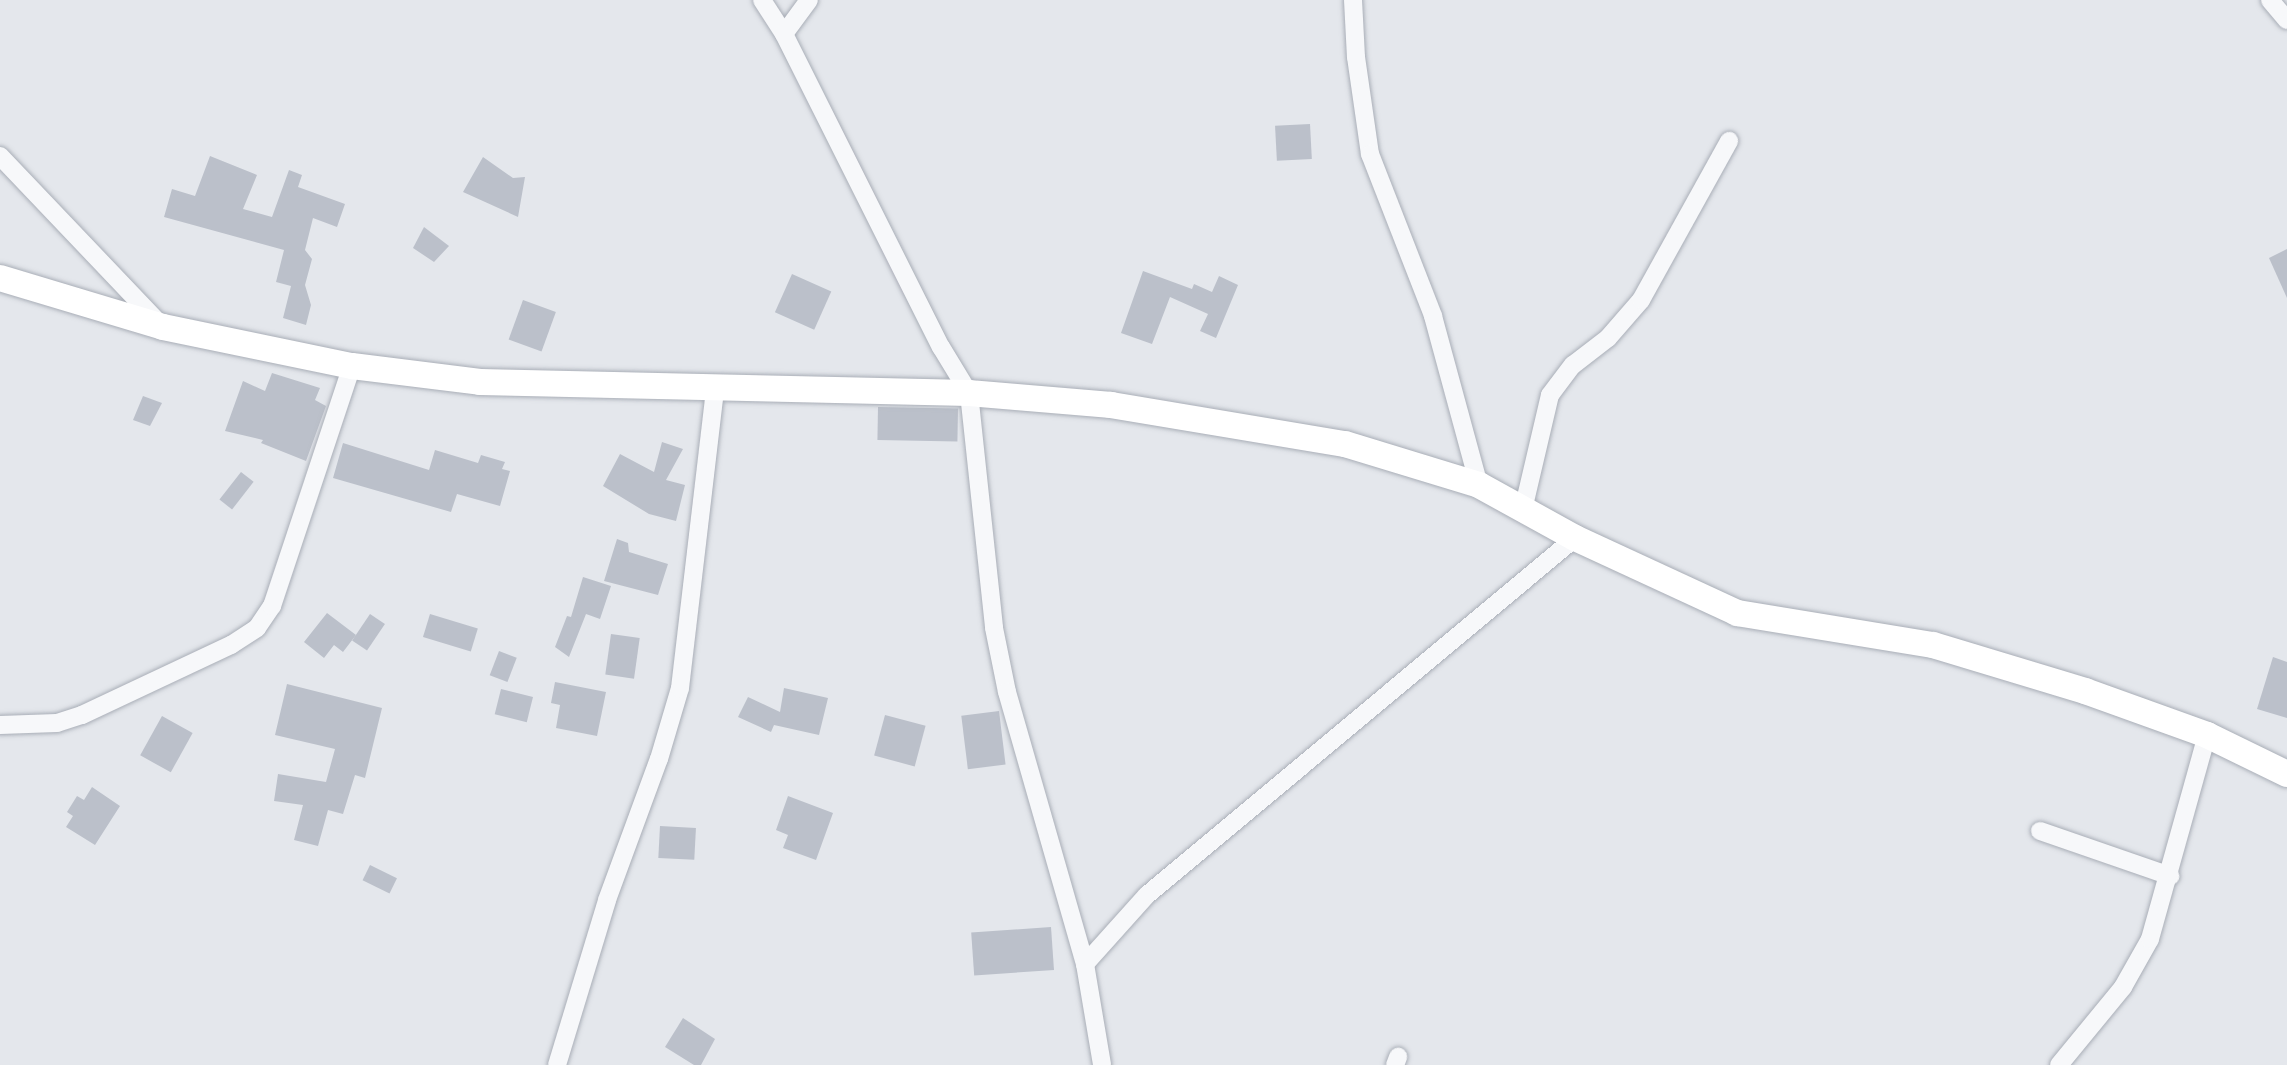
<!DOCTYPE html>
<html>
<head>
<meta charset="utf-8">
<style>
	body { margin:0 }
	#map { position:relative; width:2287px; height:1065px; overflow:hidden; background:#e4e7ec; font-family:Roboto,sans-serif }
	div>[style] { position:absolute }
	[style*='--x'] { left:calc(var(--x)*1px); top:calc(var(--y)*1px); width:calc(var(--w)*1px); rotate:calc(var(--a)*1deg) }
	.building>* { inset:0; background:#bbc0ca; transform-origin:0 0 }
	.roads { filter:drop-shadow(0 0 2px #a9aeb7) drop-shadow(0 0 2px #a9aeb7) }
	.street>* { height:18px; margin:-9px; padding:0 9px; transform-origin:9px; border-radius:9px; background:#f7f8fa }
	.secondary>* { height:26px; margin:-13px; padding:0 13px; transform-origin:13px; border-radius:13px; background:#fff }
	span { translate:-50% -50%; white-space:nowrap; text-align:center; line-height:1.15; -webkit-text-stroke:4.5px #f4f6f9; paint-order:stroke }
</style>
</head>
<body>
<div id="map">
	<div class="building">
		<div style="left:1310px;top:124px;width:35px;height:35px;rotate:87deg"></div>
		<div style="clip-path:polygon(210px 156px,257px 175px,243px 209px,272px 217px,289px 170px,302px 175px,298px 187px,345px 204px,337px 227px,313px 218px,305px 250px,312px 259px,305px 285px,311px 305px,306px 325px,283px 318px,291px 286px,276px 282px,284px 250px,164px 217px,172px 189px,195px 196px)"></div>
		<div style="clip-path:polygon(483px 157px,513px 178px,525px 177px,518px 217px,463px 192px)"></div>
		<div style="clip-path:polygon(424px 227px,449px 246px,434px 262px,413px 248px)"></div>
		<div style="clip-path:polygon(2287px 249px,2287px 298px,2269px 258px)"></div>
		<div style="clip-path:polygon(1143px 271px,1192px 289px,1194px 284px,1212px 292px,1219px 276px,1238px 285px,1216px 338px,1200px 331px,1208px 314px,1170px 297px,1152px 344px,1121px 333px)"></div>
		<div style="left:792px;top:274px;width:43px;height:42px;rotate:24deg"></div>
		<div style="left:523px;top:300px;width:35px;height:42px;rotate:20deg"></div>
		<div style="clip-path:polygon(272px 373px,320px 388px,315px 400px,326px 406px,306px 461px,261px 443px,263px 440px,225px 431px,243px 381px,265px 391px)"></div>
		<div style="clip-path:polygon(143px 396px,162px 403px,150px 426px,133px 420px)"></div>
		<div style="left:878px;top:407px;width:80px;height:33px;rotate:1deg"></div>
		<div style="clip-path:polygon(662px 442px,683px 449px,666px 480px,685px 485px,676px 521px,649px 514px,603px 486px,620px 454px,654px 472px)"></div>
		<div style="clip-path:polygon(343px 443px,429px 470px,435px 450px,478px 463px,481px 455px,505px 462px,502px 469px,510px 471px,500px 506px,457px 494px,451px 512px,333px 478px)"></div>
		<div style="left:241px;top:472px;width:16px;height:35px;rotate:38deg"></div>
		<div style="clip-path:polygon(617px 539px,628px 543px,629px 552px,668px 564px,658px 595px,604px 581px)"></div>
		<div style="clip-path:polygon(583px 577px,611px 586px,600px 619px,586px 614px,569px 657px,555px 647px,567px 616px,571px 617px)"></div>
		<div style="clip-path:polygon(327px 613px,356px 635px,343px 652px,334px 645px,324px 658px,304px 642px)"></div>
		<div style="left:370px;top:614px;width:18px;height:32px;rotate:34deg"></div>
		<div style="left:430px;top:614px;width:50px;height:24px;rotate:17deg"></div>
		<div style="left:611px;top:634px;width:29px;height:41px;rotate:8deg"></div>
		<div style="left:499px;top:651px;width:19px;height:26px;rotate:21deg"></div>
		<div style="clip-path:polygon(2273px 657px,2287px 662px,2287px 718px,2257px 709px)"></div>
		<div style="clip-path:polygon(555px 682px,606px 692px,597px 736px,556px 728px,560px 705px,551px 703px)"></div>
		<div style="clip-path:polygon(287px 684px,382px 708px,365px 778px,355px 775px,343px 814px,328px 810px,318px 846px,294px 840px,303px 805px,274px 801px,278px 774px,326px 782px,335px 749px,275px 735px)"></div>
		<div style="clip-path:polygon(784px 688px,828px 698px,819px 735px,774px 725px,771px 732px,738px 717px,748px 697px,780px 712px)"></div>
		<div style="left:501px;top:689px;width:33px;height:26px;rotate:14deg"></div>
		<div style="left:999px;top:711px;width:54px;height:38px;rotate:83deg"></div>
		<div style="left:885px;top:715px;width:42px;height:42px;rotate:15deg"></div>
		<div style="left:162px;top:716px;width:35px;height:45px;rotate:29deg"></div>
		<div style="clip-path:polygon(92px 787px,120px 806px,95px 845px,66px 827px,73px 816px,67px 812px,77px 796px,84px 800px)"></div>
		<div style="clip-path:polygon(788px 796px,833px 813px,816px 860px,783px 848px,788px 835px,776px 830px)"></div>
		<div style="left:660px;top:826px;width:36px;height:32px;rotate:3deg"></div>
		<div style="left:370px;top:865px;width:30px;height:17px;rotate:26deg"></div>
		<div style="left:1051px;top:927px;width:43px;height:80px;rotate:86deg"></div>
		<div style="clip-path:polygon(683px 1018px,715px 1039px,701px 1065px,694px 1065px,665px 1047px)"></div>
	</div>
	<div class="roads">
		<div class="street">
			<div style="--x:762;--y:0;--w:40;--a:57.1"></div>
			<div style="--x:784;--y:34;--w:350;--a:63.4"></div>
			<div style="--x:941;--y:347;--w:54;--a:58.7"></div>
			<div style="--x:969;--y:393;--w:236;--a:83.9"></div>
			<div style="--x:994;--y:628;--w:65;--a:78.5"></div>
			<div style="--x:1007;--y:692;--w:283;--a:74"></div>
			<div style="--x:1085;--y:964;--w:102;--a:80.4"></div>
			<div style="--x:1353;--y:0;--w:57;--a:87"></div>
			<div style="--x:1356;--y:57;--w:98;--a:81.8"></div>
			<div style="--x:1370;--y:154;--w:174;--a:68.7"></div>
			<div style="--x:1433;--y:316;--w:175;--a:74.8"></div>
			<div style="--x:2270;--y:0;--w:26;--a:50"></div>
			<div style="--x:784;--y:34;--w:42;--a:-53.7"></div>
			<div style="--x:0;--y:156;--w:235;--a:46.4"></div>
			<div style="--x:1523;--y:510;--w:118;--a:-76.8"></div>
			<div style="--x:1550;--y:395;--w:38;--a:-53"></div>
			<div style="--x:1573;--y:365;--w:44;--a:-37.6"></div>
			<div style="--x:1608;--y:338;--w:50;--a:-49"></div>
			<div style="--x:1641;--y:300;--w:182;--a:-61"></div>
			<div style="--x:0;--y:725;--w:57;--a:-2"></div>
			<div style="--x:57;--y:723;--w:26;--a:-18"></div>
			<div style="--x:82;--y:715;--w:165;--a:-25.2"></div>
			<div style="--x:231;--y:645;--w:31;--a:-33"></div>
			<div style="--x:257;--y:628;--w:27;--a:-56"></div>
			<div style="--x:272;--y:606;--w:253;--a:-71.6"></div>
			<div style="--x:2040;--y:831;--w:138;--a:19.1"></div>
			<div style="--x:1085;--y:964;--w:93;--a:-48.1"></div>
			<div style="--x:1147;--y:895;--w:557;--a:-39.83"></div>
			<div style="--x:557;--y:1065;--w:172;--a:-73.1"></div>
			<div style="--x:607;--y:900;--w:150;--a:-69.8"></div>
			<div style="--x:659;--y:759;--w:74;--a:-73.5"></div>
			<div style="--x:680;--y:688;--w:302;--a:-83.3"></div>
			<div style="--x:1395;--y:1065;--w:9;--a:-69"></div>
			<div style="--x:2059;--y:1065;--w:101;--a:-50.6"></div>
			<div style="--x:2123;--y:987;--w:55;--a:-60.6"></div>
			<div style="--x:2150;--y:939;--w:212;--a:-74.4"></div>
		</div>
		<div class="secondary">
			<div style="--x:0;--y:278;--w:170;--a:16.7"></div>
			<div style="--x:163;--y:327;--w:193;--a:11.7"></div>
			<div style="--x:352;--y:366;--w:129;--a:7.1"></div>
			<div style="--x:480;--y:382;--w:489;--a:1.3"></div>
			<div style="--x:969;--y:393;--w:143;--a:4.8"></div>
			<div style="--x:1111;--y:405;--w:237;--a:9.5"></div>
			<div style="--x:1345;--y:444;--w:140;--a:17"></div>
			<div style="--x:1479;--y:485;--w:110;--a:28.9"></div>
			<div style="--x:1575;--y:538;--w:179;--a:24.8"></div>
			<div style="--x:1737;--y:613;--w:199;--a:9.3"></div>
			<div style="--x:1933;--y:645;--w:159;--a:16.8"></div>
			<div style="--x:2085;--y:691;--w:130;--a:19.8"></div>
			<div style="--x:2207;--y:735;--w:89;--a:26"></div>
		</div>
	</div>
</div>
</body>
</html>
